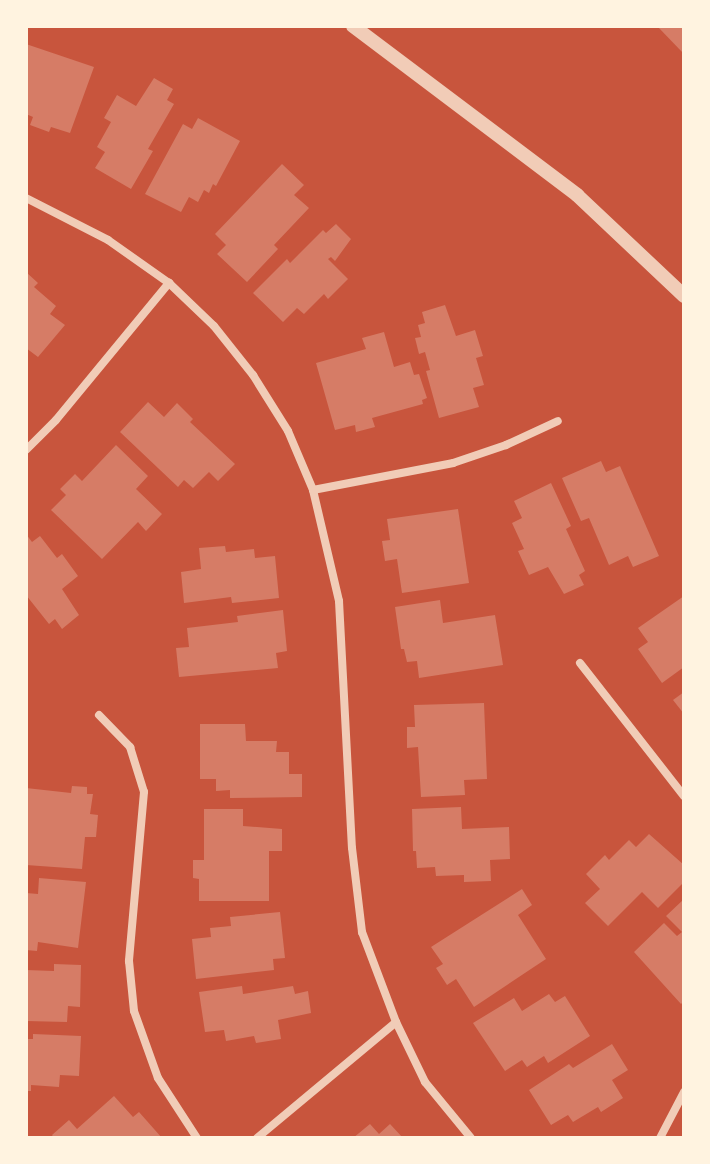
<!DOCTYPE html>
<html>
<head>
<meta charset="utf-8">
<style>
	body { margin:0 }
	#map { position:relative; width:710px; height:1164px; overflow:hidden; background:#c8553d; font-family:"Source Serif 4",serif }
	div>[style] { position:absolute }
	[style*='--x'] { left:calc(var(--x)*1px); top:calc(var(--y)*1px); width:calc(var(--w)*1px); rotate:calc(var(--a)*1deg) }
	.building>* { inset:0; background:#d67c66 }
	.minor>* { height:8px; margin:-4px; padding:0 4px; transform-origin:4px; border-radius:4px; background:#f1ccb7 }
	.tertiary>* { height:14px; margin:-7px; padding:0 7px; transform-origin:7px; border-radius:7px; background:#f1ccb7 }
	span { translate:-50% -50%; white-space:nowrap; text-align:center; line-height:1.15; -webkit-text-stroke:8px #fff3e0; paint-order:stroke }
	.frame { position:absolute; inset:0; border:28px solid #fff3e0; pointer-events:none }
</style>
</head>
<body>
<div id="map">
	<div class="building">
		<div style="clip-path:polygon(657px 26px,684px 26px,684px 54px)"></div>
		<div style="clip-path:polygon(26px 44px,94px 67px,70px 133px,51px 127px,49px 132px,30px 125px,33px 117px,26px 114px)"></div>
		<div style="clip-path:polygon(154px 78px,173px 89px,167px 100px,174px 104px,148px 149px,153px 151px,131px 189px,95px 168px,105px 152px,97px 147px,111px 122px,104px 118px,117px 95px,136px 106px)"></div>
		<div style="clip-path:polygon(198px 118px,240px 141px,216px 186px,213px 184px,209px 193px,204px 190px,198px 202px,189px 197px,181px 212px,145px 194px,183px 124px,192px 129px)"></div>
		<div style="clip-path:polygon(282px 164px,304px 185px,294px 195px,309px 208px,274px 245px,278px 249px,247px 282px,217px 254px,226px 245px,215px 234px)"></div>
		<div style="clip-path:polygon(336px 224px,351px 239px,335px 261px,331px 257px,328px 259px,348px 279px,328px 299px,324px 294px,304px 314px,297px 308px,283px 322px,253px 293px,287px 259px,290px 263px,323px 230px,326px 233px)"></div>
		<div style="clip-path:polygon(26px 272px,38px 283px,34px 287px,56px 306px,50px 314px,65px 325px,38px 357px,26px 348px)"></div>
		<div style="clip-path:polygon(445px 305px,456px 336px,475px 330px,483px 356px,476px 358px,484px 385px,473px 388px,479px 407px,439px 418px,426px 371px,430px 370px,425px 352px,419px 354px,415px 338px,421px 337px,418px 325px,425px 323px,422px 312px)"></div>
		<div style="clip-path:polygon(384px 332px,394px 367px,410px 362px,414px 375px,419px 374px,427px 398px,422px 400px,423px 404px,372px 418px,375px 427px,356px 432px,355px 425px,335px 430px,316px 363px,366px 349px,362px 338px)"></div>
		<div style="clip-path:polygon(148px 402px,164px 417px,177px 403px,193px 419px,190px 422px,235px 464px,218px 481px,209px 472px,193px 488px,184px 480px,178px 487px,120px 432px)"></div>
		<div style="clip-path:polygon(116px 445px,148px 476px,136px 489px,162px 514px,146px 531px,138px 522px,102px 559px,51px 510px,66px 495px,60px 489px,75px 474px,82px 481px)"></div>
		<div style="clip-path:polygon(601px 461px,606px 472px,620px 466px,659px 556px,633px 567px,628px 556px,609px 565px,589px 518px,581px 521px,562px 478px)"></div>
		<div style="clip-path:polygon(551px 483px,571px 526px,566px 529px,585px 571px,579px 575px,584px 585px,564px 594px,548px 567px,529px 575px,518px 551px,524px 549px,512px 523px,522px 518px,514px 501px)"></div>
		<div style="clip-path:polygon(458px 509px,469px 583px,402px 593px,397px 559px,385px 561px,382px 541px,390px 540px,387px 519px)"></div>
		<div style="clip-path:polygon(26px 534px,32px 542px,40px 536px,57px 558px,62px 554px,78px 576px,62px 589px,79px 615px,62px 629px,55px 619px,49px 624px,26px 595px)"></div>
		<div style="clip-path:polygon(225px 546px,226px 552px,254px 549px,255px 558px,275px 556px,279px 598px,232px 603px,231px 597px,184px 603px,181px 572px,201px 569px,199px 548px)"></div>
		<div style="clip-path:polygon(684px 596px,684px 667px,662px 683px,638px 649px,648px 642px,638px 628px)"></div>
		<div style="clip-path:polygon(440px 600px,443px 623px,495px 615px,503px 665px,419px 678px,417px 661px,407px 662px,404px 649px,401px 649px,395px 607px)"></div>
		<div style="clip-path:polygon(283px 610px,287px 651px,276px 653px,278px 668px,179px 677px,176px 648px,189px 647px,187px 628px,238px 622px,237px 616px)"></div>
		<div style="clip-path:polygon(684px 692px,684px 714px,673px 700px)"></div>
		<div style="clip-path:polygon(484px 703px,487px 779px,464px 780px,465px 795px,421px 797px,418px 747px,407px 748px,407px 727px,415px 727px,414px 705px)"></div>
		<div style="clip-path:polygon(200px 724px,245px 724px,246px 741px,277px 741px,276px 752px,289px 752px,289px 774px,302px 774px,302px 797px,230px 798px,230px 790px,216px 791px,216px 779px,200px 779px)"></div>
		<div style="clip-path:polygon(72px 786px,87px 787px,87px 794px,93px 794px,90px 814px,98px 815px,96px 837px,85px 837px,82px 869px,26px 865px,26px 788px,71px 793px)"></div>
		<div style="clip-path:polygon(461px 807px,462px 829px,509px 827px,510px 859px,490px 860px,491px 881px,464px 882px,464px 875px,436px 876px,435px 867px,417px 868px,416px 851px,413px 851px,412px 809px)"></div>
		<div style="clip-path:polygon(204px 809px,243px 809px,243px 826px,282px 829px,282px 851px,269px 851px,269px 901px,199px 901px,199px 879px,193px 878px,193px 860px,204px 860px)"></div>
		<div style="clip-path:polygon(649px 834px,684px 865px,684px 882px,658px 908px,642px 892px,608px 926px,585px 903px,600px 889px,586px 874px,605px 855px,609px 860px,629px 840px,636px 847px)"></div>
		<div style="clip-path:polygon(39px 878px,86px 882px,78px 948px,38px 942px,37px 951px,26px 950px,26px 893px,38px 894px)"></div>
		<div style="clip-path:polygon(522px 889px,532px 905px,518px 915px,546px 959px,474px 1007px,456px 979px,447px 985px,436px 968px,443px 964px,431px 947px)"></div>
		<div style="clip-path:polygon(684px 899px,684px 1001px,681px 1004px,634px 952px,664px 923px,677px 936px,682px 932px,666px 916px)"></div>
		<div style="clip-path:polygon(280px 912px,285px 958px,273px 959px,274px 970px,196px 979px,192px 939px,211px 937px,210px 928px,231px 926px,230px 917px)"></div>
		<div style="clip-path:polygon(54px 964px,81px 965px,80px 1007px,68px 1006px,67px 1022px,26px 1021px,26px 970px,54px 971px)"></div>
		<div style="clip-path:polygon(242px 986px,243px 994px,293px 986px,295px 994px,308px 991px,311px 1013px,278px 1020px,281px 1039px,256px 1043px,254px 1036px,226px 1041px,224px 1030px,205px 1032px,199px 992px)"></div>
		<div style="clip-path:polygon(549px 994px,555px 1002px,565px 996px,590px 1036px,548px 1063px,544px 1056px,527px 1067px,522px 1060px,505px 1071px,473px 1023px,514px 998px,522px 1011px)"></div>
		<div style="clip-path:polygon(33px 1034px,81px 1036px,79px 1076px,60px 1075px,59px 1087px,31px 1085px,31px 1091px,26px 1091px,26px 1039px,33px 1039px)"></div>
		<div style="clip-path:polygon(612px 1044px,628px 1070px,612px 1080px,623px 1098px,601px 1112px,598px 1107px,573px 1122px,568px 1115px,551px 1125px,529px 1090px,569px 1064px,573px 1068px)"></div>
		<div style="clip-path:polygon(114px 1096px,133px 1117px,139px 1112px,162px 1138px,54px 1138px,52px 1135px,69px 1120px,77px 1129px)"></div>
		<div style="clip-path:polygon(370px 1124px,379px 1134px,390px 1124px,403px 1138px,353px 1138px)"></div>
	</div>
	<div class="minor">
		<div style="--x:26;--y:198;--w:92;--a:27.1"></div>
		<div style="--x:108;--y:240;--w:75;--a:35.2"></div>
		<div style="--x:169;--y:283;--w:62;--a:43.7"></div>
		<div style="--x:214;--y:326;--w:63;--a:51.5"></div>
		<div style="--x:253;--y:375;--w:66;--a:58"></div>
		<div style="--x:288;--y:431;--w:64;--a:67"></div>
		<div style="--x:313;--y:490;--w:114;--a:76.8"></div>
		<div style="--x:339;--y:601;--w:247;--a:87"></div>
		<div style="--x:352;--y:848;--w:85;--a:83.2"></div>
		<div style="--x:362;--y:932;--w:96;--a:69.3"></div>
		<div style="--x:396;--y:1022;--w:67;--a:64.2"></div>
		<div style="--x:425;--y:1082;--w:72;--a:50.6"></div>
		<div style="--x:26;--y:450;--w:42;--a:-45"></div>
		<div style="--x:56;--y:420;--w:178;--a:-50.5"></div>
		<div style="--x:313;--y:490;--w:143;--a:-10.9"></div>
		<div style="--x:453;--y:463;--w:56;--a:-18.8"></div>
		<div style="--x:506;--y:445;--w:57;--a:-24.8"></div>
		<div style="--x:580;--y:663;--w:169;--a:52"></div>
		<div style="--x:99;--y:715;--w:45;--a:45.9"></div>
		<div style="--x:130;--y:747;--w:47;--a:72.7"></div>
		<div style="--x:144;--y:792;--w:170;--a:95.1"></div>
		<div style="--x:129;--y:961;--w:50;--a:84.3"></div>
		<div style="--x:134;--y:1011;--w:71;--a:70.3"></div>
		<div style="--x:158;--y:1078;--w:72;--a:57"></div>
		<div style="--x:257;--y:1138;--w:181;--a:-39.8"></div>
		<div style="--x:660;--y:1138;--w:52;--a:-62.4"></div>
	</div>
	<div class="tertiary">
		<div style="--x:353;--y:26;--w:281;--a:37"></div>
		<div style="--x:577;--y:195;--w:147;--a:43.3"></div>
	</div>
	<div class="frame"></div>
</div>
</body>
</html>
